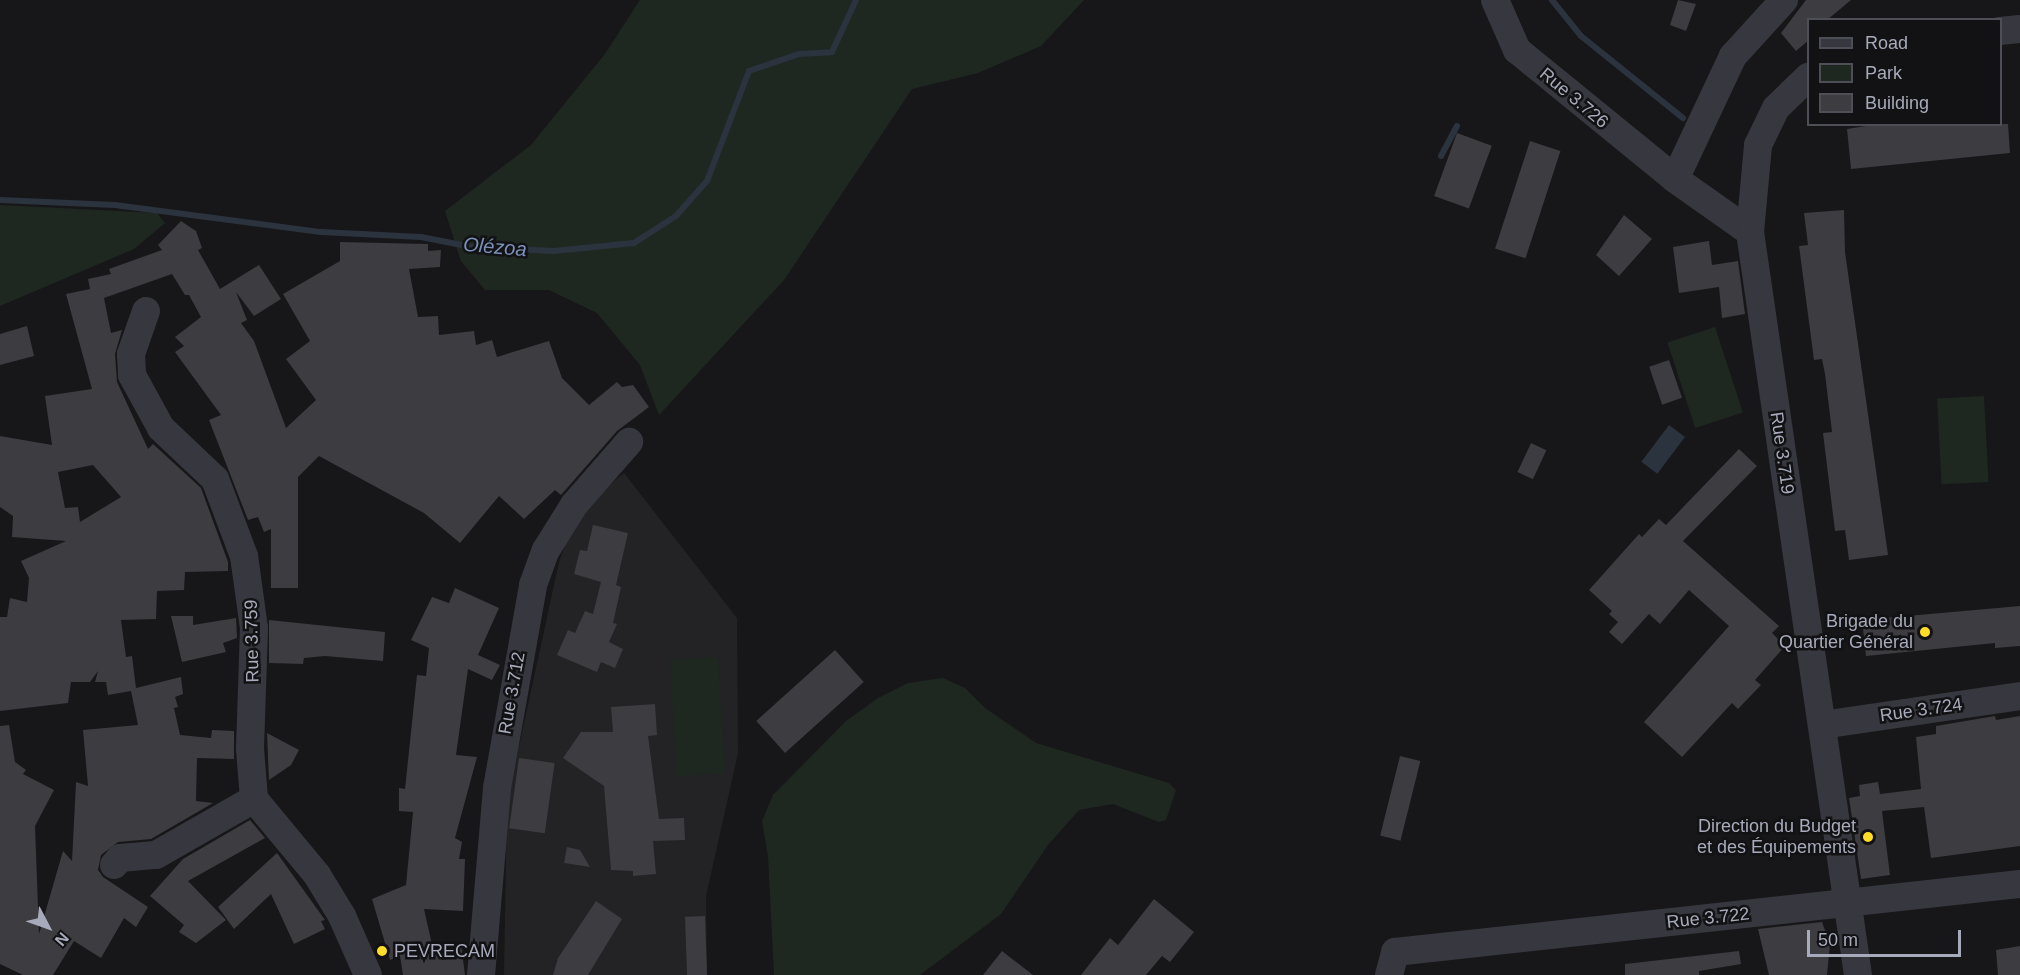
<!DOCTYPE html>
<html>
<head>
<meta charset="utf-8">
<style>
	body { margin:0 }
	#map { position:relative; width:2020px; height:975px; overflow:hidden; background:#171719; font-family:Arial,sans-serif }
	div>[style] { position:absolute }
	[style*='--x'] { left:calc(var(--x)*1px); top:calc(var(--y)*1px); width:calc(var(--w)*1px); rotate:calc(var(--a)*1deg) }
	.built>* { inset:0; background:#232326 }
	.green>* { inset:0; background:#1e2821; transform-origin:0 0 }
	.water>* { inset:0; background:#2b333f; transform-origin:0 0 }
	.stream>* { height:6px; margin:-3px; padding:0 3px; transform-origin:3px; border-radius:3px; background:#2b333f }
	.building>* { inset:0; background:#3c3c41; transform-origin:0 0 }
	.minor>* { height:28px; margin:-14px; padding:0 14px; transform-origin:14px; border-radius:14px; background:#37373f }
	.dots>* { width:16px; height:16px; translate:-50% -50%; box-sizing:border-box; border:3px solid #121214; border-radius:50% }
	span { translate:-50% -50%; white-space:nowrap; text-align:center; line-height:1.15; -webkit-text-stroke:5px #121214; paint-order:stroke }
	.street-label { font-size:18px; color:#a7aaba }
	.poi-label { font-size:18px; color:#a7aaba }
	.right { translate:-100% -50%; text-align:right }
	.left { translate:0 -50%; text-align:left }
	.water-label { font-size:20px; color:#7b91b9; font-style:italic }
	.legend { position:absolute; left:1807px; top:18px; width:195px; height:108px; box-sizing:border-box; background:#121214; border:2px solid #4e4f56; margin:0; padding:8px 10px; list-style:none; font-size:18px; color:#a7aaba }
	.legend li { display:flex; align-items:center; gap:12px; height:30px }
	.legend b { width:30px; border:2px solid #4e4f56 }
	.north { position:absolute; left:18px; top:897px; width:60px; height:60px; -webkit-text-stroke:4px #121214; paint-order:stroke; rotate:131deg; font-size:16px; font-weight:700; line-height:24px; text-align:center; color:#a7aaba }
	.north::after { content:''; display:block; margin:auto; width:21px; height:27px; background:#a7aaba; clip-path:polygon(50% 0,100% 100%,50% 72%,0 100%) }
	.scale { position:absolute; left:1807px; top:930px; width:154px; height:27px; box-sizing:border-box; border:3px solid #a7aaba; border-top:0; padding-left:8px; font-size:18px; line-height:21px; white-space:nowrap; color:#a7aaba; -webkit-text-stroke:4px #121214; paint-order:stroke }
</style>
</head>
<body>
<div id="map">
	<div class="built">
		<div style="clip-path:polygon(624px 473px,737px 618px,738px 753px,706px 896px,707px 975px,504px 975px,507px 802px,559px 562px,577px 512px)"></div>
	</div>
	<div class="green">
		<div style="clip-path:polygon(640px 0,1084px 0,1041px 46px,978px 73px,912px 89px,784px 280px,659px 415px,640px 365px,597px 313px,549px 290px,485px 290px,461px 261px,445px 211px,531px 145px,605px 54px)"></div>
		<div style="clip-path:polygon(0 205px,157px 213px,165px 223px,134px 249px,0 306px)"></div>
		<div style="left:1715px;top:327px;width:90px;height:50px;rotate:72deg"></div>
		<div style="left:1984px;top:396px;width:86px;height:47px;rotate:87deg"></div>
		<div style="left:718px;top:657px;width:117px;height:48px;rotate:87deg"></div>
		<div style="clip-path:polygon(943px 678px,965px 688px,985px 708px,1036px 743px,1169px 783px,1176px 790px,1166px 820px,1159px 822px,1113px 804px,1079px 810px,1048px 845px,1001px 914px,920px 975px,774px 975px,768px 856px,762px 821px,773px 795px,846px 721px,878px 698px,908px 683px)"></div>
	</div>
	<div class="water">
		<div style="left:1669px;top:425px;width:20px;height:46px;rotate:37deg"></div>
	</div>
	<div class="stream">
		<div style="--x:1552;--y:0;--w:46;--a:51.1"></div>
		<div style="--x:1581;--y:36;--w:131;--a:38.8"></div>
		<div style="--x:1441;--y:156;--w:34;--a:-62"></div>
		<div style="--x:0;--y:200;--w:115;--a:2.5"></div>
		<div style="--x:115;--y:205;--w:208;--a:7.5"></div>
		<div style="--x:321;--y:232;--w:100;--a:2.9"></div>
		<div style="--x:421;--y:237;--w:52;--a:11.1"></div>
		<div style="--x:472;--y:247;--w:82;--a:2.8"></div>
		<div style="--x:554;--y:251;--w:80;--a:-5.7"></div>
		<div style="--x:634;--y:243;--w:50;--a:-32.7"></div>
		<div style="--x:676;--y:216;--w:47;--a:-48.5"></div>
		<div style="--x:707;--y:181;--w:118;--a:-69.1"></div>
		<div style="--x:749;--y:71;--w:53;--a:-18.8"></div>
		<div style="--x:799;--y:54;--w:33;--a:-3"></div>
		<div style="--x:832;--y:52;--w:57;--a:-65.2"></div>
	</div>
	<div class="building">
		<div style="clip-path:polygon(1678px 0,1696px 4px,1686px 31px,1670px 25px)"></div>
		<div style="clip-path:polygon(1806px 0,1851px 0,1827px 20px,1809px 20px,1809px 40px,1796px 51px,1781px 33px)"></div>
		<div style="clip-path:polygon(1878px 124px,2008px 124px,2010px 153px,1851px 169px,1847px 129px)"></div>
		<div style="left:1457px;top:133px;width:37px;height:67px;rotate:20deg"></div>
		<div style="left:1530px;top:141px;width:32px;height:113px;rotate:18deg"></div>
		<div style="clip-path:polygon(1844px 210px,1845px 252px,1888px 555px,1849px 560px,1845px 530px,1835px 531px,1823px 433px,1832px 432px,1825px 374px,1822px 359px,1814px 360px,1799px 246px,1808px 245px,1804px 213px)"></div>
		<div style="clip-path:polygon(1624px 215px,1652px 239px,1619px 276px,1596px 255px)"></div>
		<div style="clip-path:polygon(evenodd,181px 221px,196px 231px,202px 248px,198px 250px,220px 289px,259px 265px,281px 299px,254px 316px,236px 292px,247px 320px,241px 323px,254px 341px,286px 428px,316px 400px,286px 359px,310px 341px,283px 294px,340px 261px,340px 242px,428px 244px,428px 251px,441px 250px,440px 267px,409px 269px,418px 317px,438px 316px,439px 335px,474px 331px,476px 345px,492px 340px,497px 357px,549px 341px,562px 378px,589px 405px,617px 382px,622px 387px,633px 385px,649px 407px,617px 431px,561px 495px,555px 490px,524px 519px,499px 496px,460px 543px,424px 513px,319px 456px,298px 477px,298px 588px,271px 588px,271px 529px,264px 532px,258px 517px,248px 520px,209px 420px,221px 415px,175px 352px,184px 346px,175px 337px,201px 317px,189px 295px,185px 295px,172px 274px,104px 298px,111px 333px,122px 330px,115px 354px,117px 382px,148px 449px,153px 444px,201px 488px,228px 562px,228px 571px,185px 572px,184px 590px,157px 591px,156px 619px,121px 620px,126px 657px,132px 656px,136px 688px,181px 677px,183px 694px,175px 697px,178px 707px,174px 708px,180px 735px,211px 738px,212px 730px,234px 731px,234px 759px,197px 758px,196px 801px,213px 803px,151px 839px,118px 842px,101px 855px,98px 870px,103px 877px,148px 907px,136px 927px,124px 918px,101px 958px,74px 941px,53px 975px,23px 975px,0 964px,0 726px,9px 725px,15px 762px,26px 770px,23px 774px,54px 790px,35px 826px,39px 934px,63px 851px,72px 861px,76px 782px,88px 786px,83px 730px,138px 725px,131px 691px,108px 695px,106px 682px,95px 682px,98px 671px,90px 682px,71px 682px,68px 703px,0 711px,0 617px,7px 617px,10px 598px,27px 602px,29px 578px,21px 561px,66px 541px,12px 537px,13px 516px,0 507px,0 436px,52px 445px,45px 396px,92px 389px,66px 294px,90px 289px,88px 279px,111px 274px,109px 269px,162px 250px,158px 245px,181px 221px,93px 465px,121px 497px,80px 522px,78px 507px,65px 508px,58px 472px,93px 465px)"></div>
		<div style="clip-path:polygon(1709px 241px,1712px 265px,1738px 261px,1745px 314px,1722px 318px,1719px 287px,1679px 293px,1673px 247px)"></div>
		<div style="clip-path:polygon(27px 326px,34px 356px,0 365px,0 334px)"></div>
		<div style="left:1669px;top:360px;width:40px;height:21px;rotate:71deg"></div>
		<div style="left:1531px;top:443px;width:17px;height:32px;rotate:25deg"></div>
		<div style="clip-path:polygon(1739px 449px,1757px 466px,1683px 541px,1779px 626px,1772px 633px,1785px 646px,1755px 680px,1761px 685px,1738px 709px,1732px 703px,1682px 757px,1644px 722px,1729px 626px,1689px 590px,1660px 624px,1649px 614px,1622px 644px,1609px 632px,1618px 622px,1609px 614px,1612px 611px,1589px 590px,1639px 534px,1642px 537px,1659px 519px,1666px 525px)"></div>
		<div style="clip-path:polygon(593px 525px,628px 533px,616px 585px,621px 587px,613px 623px,617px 624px,609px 642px,623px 649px,615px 668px,601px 662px,597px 672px,557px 655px,568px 630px,575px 633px,585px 611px,593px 614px,601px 582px,574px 574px,580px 550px,587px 551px)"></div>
		<div style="clip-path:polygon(455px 588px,499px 608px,478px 655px,500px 665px,492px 680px,468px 669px,456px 755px,477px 757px,455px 838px,462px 842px,459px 859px,465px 859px,463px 911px,424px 909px,433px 949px,461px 944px,465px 975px,403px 975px,400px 956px,390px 960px,372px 899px,406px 885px,413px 812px,399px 811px,399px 788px,405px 789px,417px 675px,426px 676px,429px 648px,411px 640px,432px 597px,449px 603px)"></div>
		<div style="clip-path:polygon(2020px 606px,2020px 646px,1995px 648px,1995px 643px,1866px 656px,1862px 620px)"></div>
		<div style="clip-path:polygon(171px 616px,193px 616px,193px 625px,236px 618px,237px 638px,223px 643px,226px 652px,182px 662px)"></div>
		<div style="clip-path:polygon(269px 620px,385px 632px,383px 661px,325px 656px,304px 658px,303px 664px,269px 663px)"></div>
		<div style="left:835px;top:650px;width:43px;height:106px;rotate:48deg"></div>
		<div style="clip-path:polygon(655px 704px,657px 735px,648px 736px,659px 819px,684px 818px,685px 840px,653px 841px,656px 874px,633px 876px,633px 871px,611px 870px,604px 786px,563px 758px,581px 732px,613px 732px,611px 707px)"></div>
		<div style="clip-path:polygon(1995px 716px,1996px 720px,2020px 716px,2020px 846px,1931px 858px,1924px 807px,1882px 811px,1890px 875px,1861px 879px,1849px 798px,1860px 796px,1859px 785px,1878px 782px,1880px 794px,1921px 789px,1916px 737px,1936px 734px,1936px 726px)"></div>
		<div style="clip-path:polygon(267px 733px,299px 750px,291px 765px,269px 780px)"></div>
		<div style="left:1400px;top:756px;width:21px;height:82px;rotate:14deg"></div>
		<div style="left:519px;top:758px;width:36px;height:71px;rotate:8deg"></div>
		<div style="clip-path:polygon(250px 820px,265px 838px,188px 881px,226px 920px,196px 943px,179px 932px,184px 925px,150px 896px,183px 859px)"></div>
		<div style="clip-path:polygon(567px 847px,580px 850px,590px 867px,564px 863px)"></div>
		<div style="clip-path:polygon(277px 853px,325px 920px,321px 921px,325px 929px,294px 944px,271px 894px,234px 929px,218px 907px)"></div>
		<div style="clip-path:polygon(1154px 899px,1194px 932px,1170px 962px,1162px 956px,1146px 975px,1081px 975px,1110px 938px,1118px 945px)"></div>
		<div style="clip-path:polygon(596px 901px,622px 919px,588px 975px,553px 975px,558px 958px)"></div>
		<div style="left:705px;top:916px;width:59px;height:20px;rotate:88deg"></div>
		<div style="clip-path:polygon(1822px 922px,1830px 944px,1827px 975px,1769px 975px,1758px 929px)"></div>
		<div style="clip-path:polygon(2020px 946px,2020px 975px,1998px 975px,1996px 950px)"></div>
		<div style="clip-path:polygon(1002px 951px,1033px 975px,983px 975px)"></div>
		<div style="clip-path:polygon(1739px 951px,1741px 964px,1699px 971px,1699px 975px,1625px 975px,1625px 964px)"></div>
	</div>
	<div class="minor">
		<div style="--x:1495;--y:0;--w:55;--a:66.3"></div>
		<div style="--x:1517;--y:50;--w:204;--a:39.2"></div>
		<div style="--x:1784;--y:0;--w:76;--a:132.3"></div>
		<div style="--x:1733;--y:56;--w:136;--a:115.2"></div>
		<div style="--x:1675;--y:179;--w:92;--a:35.2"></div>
		<div style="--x:1750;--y:232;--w:751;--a:81.73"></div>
		<div style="--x:2000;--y:31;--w:20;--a:-6"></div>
		<div style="--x:1750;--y:232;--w:87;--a:-84.7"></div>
		<div style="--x:1758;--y:145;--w:41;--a:-64.1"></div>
		<div style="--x:1776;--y:108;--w:45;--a:-44.1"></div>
		<div style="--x:146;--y:311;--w:46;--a:109.2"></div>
		<div style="--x:131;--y:354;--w:21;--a:87"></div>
		<div style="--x:132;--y:375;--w:60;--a:61.3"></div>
		<div style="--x:161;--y:428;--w:74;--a:43.4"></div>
		<div style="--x:215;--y:479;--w:82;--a:69.4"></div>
		<div style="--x:244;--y:556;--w:73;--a:82.1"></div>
		<div style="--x:254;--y:628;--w:121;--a:91.9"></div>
		<div style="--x:250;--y:749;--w:50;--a:85.4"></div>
		<div style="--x:254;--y:799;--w:99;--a:50.3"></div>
		<div style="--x:317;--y:875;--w:48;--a:58.6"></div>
		<div style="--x:342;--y:916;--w:64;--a:66.2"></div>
		<div style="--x:1822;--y:725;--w:200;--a:-8.3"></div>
		<div style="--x:114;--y:865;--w:9;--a:-49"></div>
		<div style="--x:120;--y:858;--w:36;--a:-5"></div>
		<div style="--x:156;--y:855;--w:113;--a:-29.7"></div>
		<div style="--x:481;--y:975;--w:188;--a:-85.1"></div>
		<div style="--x:497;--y:788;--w:206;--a:-79.9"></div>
		<div style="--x:533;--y:585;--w:37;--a:-70"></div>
		<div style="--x:546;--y:550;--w:53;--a:-58.1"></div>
		<div style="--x:574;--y:505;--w:84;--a:-48.9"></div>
		<div style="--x:1389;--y:975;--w:24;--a:-75"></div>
		<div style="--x:1395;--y:952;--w:629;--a:-6.21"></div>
	</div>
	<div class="dots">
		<div style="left:1925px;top:632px;background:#ffdd29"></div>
		<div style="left:1868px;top:837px;background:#ffdd29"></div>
		<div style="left:382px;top:951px;background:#ffdd29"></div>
	</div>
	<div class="street-label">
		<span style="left:1574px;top:98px;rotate:40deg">Rue 3.726</span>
		<span style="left:1782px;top:453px;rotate:82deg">Rue 3.719</span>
		<span style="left:252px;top:641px;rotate:-91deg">Rue 3.759</span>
		<span style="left:512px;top:693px;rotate:-80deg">Rue 3.712</span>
		<span style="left:1921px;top:710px;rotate:-8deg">Rue 3.724</span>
		<span style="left:1708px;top:918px;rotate:-6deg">Rue 3.722</span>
	</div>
	<div class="poi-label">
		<span class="right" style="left:1913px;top:632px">Brigade du<br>Quartier Général</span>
		<span class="right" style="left:1856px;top:837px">Direction du Budget<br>et des Équipements</span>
		<span class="left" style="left:394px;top:951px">PEVRECAM</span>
	</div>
	<div class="water-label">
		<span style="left:495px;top:247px;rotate:5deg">Olézoa</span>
	</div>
	<ul class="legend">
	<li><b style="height:8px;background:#37373f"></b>Road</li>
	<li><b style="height:16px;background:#1e2821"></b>Park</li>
	<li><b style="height:16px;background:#3c3c41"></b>Building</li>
	</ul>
	<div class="north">N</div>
	<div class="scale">50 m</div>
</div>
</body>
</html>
